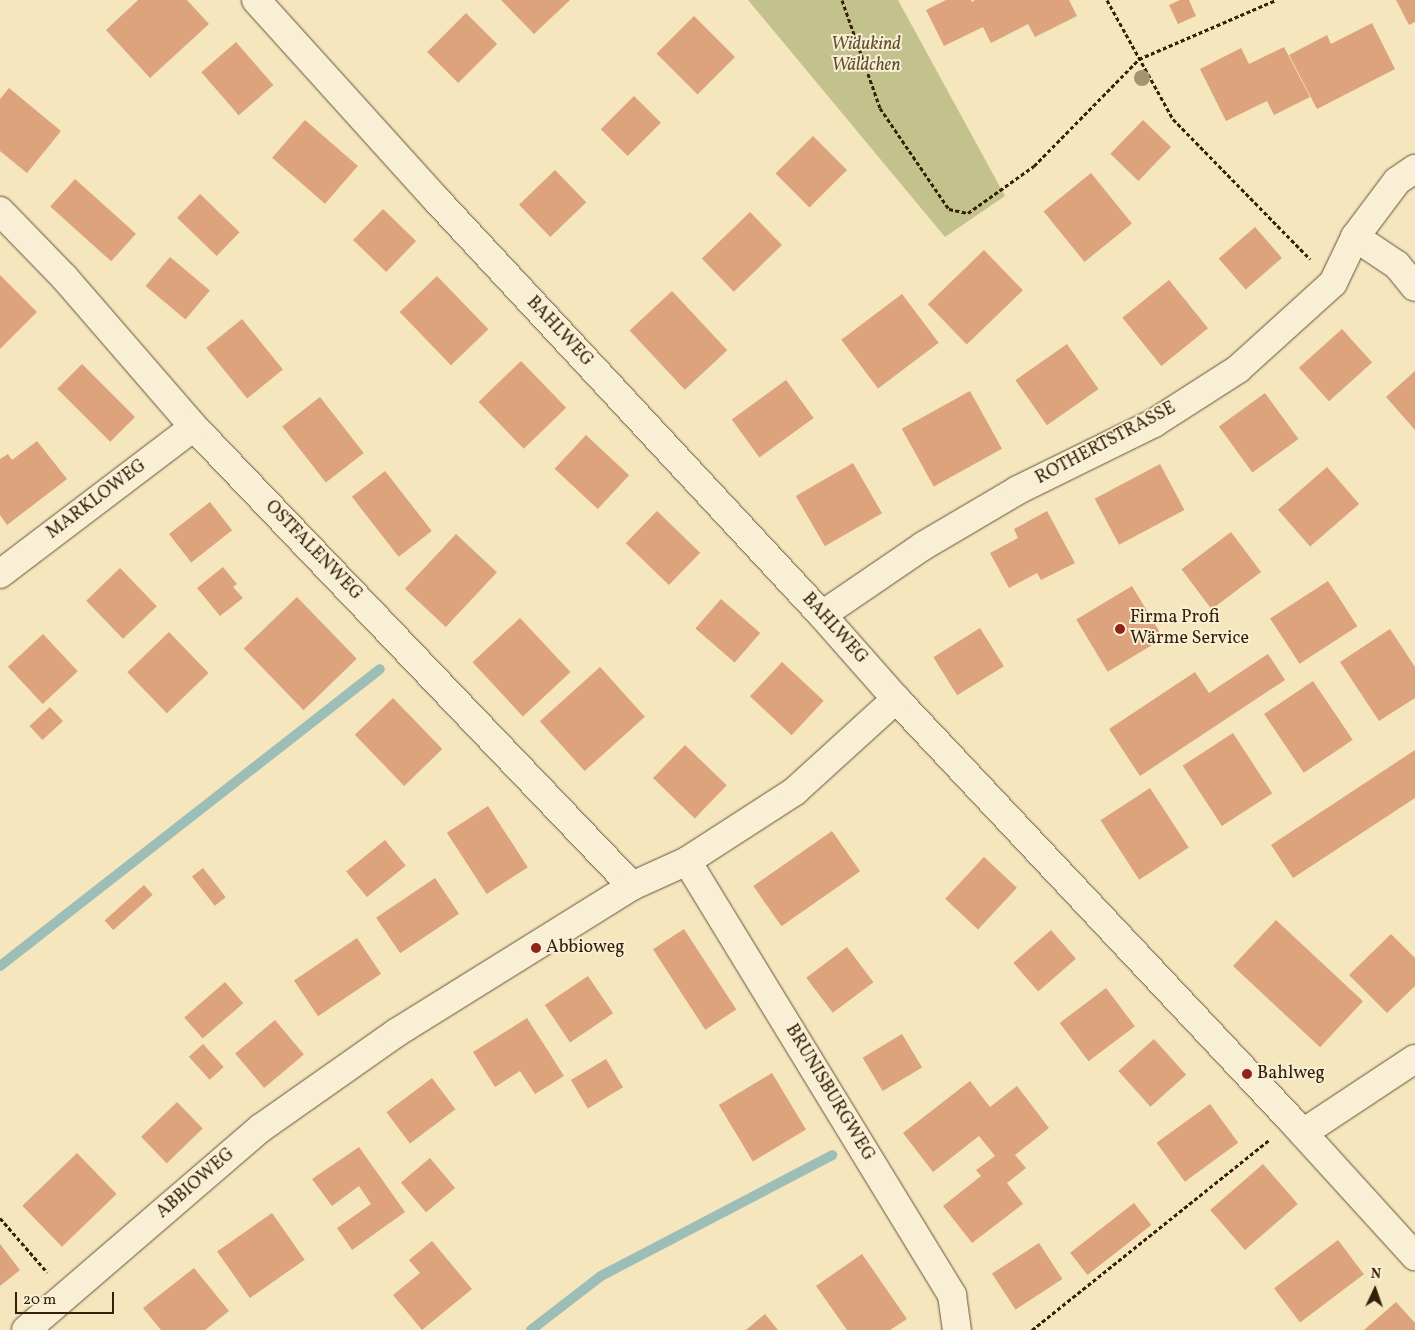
<!DOCTYPE html>
<html>
<head>
<meta charset="utf-8">
<style>
	body { margin:0 }
	#map { position:relative; width:1415px; height:1330px; overflow:hidden; background:#f5e6be; font-family:Vollkorn,serif }
	div>[style] { position:absolute }
	[style*='--x'] { left:calc(var(--x)*1px); top:calc(var(--y)*1px); width:calc(var(--w)*1px); rotate:calc(var(--a)*1deg) }
	.green>* { inset:0; background:#c4c28c }
	.stream>* { height:10px; margin:-5px; padding:0 5px; transform-origin:5px; border-radius:5px; background:#9dbeb7 }
	.building>* { inset:0; background:#dca37c; transform-origin:0 0 }
	.path>* { height:3px; margin-top:-1.5px; transform-origin:0; background:repeating-linear-gradient(90deg,#362008 0 4px,transparent 0 6.5px) }
	.roads { filter:drop-shadow(0 0 1px #665236) drop-shadow(0 0 1px #665236) }
	.street>* { height:28px; margin:-14px; padding:0 14px; transform-origin:14px; border-radius:14px; background:#f8efd5 }
	.trees>* { width:16px; height:16px; margin:-8px; border-radius:50%; background:#a49470 }
	.dots>* { width:14px; height:14px; translate:-50% -50%; box-sizing:border-box; border:2px solid #f8efd5; border-radius:50% }
	span { translate:-50% -50%; white-space:nowrap; text-align:center; line-height:1.15; -webkit-text-stroke:4px #f8efd5; paint-order:stroke }
	.park-label { font-size:18px; color:#615130; font-style:italic }
	.street-label { font-size:18px; color:#362008 }
	.poi-label { font-size:18px; color:#362008 }
	.left { translate:0 -50%; text-align:left }
	.north { position:absolute; left:1350px; top:1265px; width:50px; height:50px; -webkit-text-stroke:4px #f8efd5; paint-order:stroke; rotate:3deg; font-size:14px; font-weight:700; line-height:20px; text-align:center; color:#362008 }
	.north::after { content:''; display:block; margin:auto; width:18px; height:22px; background:#362008; clip-path:polygon(50% 0,100% 100%,50% 72%,0 100%) }
	.scale { position:absolute; left:15px; top:1292px; width:99px; height:22px; box-sizing:border-box; border:2px solid #362008; border-top:0; padding-left:6px; font-size:15px; line-height:18px; white-space:nowrap; color:#362008; -webkit-text-stroke:4px #f8efd5; paint-order:stroke }
</style>
</head>
<body>
<div id="map">
	<div class="green">
		<div style="clip-path:polygon(748px 0,898px 0,1005px 196px,945px 237px)"></div>
	</div>
	<div class="stream">
		<div style="--x:0;--y:966;--w:482;--a:-38"></div>
		<div style="--x:531;--y:1330;--w:88;--a:-37.6"></div>
		<div style="--x:601;--y:1276;--w:261;--a:-27.6"></div>
	</div>
	<div class="building">
		<div style="clip-path:polygon(138px 0,187px 0,209px 24px,150px 78px,106px 30px)"></div>
		<div style="clip-path:polygon(501px 0,570px 0,534px 34px)"></div>
		<div style="clip-path:polygon(946px 0,971px 0,972px 2px,975px 0,1069px 0,1077px 16px,1035px 37px,1028px 24px,991px 43px,983px 27px,944px 46px,926px 10px)"></div>
		<div style="clip-path:polygon(1180px 0,1189px 0,1196px 16px,1178px 24px,1169px 5px)"></div>
		<div style="clip-path:polygon(1396px 0,1415px 0,1415px 22px,1409px 25px)"></div>
		<div style="left:466px;top:13px;width:44px;height:55px;rotate:45deg"></div>
		<div style="left:694px;top:16px;width:58px;height:53px;rotate:45deg"></div>
		<div style="clip-path:polygon(1372px 23px,1395px 69px,1317px 109px,1289px 55px,1327px 35px,1331px 44px)"></div>
		<div style="left:236px;top:42px;width:57px;height:46px;rotate:49deg"></div>
		<div style="clip-path:polygon(1284px 47px,1310px 97px,1274px 115px,1267px 101px,1226px 121px,1200px 69px,1241px 48px,1249px 64px)"></div>
		<div style="clip-path:polygon(9px 88px,61px 131px,27px 173px,0 151px,0 99px)"></div>
		<div style="left:634px;top:96px;width:38px;height:47px;rotate:45deg"></div>
		<div style="left:305px;top:120px;width:70px;height:50px;rotate:41deg"></div>
		<div style="left:1143px;top:120px;width:39px;height:47px;rotate:44deg"></div>
		<div style="left:813px;top:136px;width:48px;height:53px;rotate:45deg"></div>
		<div style="left:555px;top:170px;width:45px;height:50px;rotate:46deg"></div>
		<div style="left:1091px;top:173px;width:65px;height:61px;rotate:51deg"></div>
		<div style="left:75px;top:179px;width:82px;height:37px;rotate:42deg"></div>
		<div style="left:200px;top:194px;width:55px;height:33px;rotate:44deg"></div>
		<div style="left:383px;top:209px;width:46px;height:43px;rotate:44deg"></div>
		<div style="left:750px;top:212px;width:46px;height:67px;rotate:46deg"></div>
		<div style="left:1255px;top:227px;width:41px;height:48px;rotate:49deg"></div>
		<div style="left:984px;top:250px;width:56px;height:78px;rotate:46deg"></div>
		<div style="left:170px;top:257px;width:52px;height:38px;rotate:40deg"></div>
		<div style="clip-path:polygon(0 275px,37px 312px,0 349px)"></div>
		<div style="left:437px;top:276px;width:74px;height:52px;rotate:46deg"></div>
		<div style="left:1169px;top:280px;width:62px;height:60px;rotate:51deg"></div>
		<div style="left:672px;top:291px;width:81px;height:58px;rotate:47deg"></div>
		<div style="left:902px;top:294px;width:61px;height:76px;rotate:53deg"></div>
		<div style="left:242px;top:319px;width:65px;height:46px;rotate:51deg"></div>
		<div style="left:1342px;top:329px;width:45px;height:58px;rotate:48deg"></div>
		<div style="left:1067px;top:344px;width:55px;height:63px;rotate:55deg"></div>
		<div style="left:521px;top:361px;width:65px;height:59px;rotate:46deg"></div>
		<div style="left:82px;top:364px;width:75px;height:35px;rotate:45deg"></div>
		<div style="clip-path:polygon(1415px 371px,1415px 430px,1386px 397px)"></div>
		<div style="left:786px;top:380px;width:47px;height:67px;rotate:54deg"></div>
		<div style="left:970px;top:391px;width:66px;height:78px;rotate:61deg"></div>
		<div style="left:1265px;top:393px;width:57px;height:57px;rotate:54deg"></div>
		<div style="left:320px;top:397px;width:71px;height:48px;rotate:52deg"></div>
		<div style="left:586px;top:435px;width:59px;height:46px;rotate:43deg"></div>
		<div style="clip-path:polygon(37px 441px,67px 479px,7px 525px,0 515px,0 459px,8px 454px,12px 460px)"></div>
		<div style="left:853px;top:463px;width:58px;height:66px;rotate:60deg"></div>
		<div style="left:1160px;top:464px;width:52px;height:74px;rotate:62deg"></div>
		<div style="left:1327px;top:467px;width:49px;height:65px;rotate:49deg"></div>
		<div style="left:385px;top:471px;width:76px;height:42px;rotate:52deg"></div>
		<div style="left:210px;top:502px;width:36px;height:52px;rotate:52deg"></div>
		<div style="left:657px;top:511px;width:60px;height:45px;rotate:44deg"></div>
		<div style="clip-path:polygon(1047px 511px,1075px 563px,1041px 580px,1037px 573px,1009px 588px,990px 553px,1018px 538px,1014px 529px)"></div>
		<div style="left:1231px;top:532px;width:50px;height:62px;rotate:53deg"></div>
		<div style="left:456px;top:534px;width:56px;height:75px;rotate:43deg"></div>
		<div style="clip-path:polygon(223px 567px,237px 584px,233px 587px,243px 598px,220px 616px,197px 588px)"></div>
		<div style="left:120px;top:568px;width:53px;height:47px;rotate:46deg"></div>
		<div style="left:1328px;top:581px;width:54px;height:69px;rotate:57deg"></div>
		<div style="left:1132px;top:586px;width:61px;height:65px;rotate:59deg"></div>
		<div style="left:297px;top:597px;width:86px;height:74px;rotate:46deg"></div>
		<div style="left:721px;top:599px;width:52px;height:39px;rotate:41deg"></div>
		<div style="left:520px;top:618px;width:74px;height:65px;rotate:47deg"></div>
		<div style="left:980px;top:628px;width:45px;height:55px;rotate:58deg"></div>
		<div style="clip-path:polygon(1390px 629px,1415px 667px,1415px 698px,1379px 721px,1340px 662px)"></div>
		<div style="left:169px;top:632px;width:57px;height:58px;rotate:46deg"></div>
		<div style="left:43px;top:634px;width:51px;height:48px;rotate:47deg"></div>
		<div style="clip-path:polygon(1268px 654px,1285px 680px,1140px 776px,1109px 729px,1195px 672px,1209px 693px)"></div>
		<div style="left:782px;top:662px;width:57px;height:47px;rotate:43deg"></div>
		<div style="left:600px;top:667px;width:67px;height:81px;rotate:48deg"></div>
		<div style="left:1313px;top:681px;width:71px;height:59px;rotate:56deg"></div>
		<div style="left:393px;top:698px;width:71px;height:53px;rotate:46deg"></div>
		<div style="left:50px;top:707px;width:19px;height:28px;rotate:47deg"></div>
		<div style="left:1233px;top:733px;width:72px;height:60px;rotate:57deg"></div>
		<div style="left:685px;top:745px;width:58px;height:46px;rotate:44deg"></div>
		<div style="clip-path:polygon(1415px 750px,1415px 798px,1293px 878px,1271px 845px)"></div>
		<div style="left:1150px;top:788px;width:71px;height:59px;rotate:57deg"></div>
		<div style="left:488px;top:806px;width:73px;height:49px;rotate:57deg"></div>
		<div style="left:832px;top:831px;width:49px;height:96px;rotate:55deg"></div>
		<div style="left:385px;top:840px;width:33px;height:50px;rotate:51deg"></div>
		<div style="left:984px;top:857px;width:45px;height:57px;rotate:43deg"></div>
		<div style="left:203px;top:868px;width:37px;height:14px;rotate:52deg"></div>
		<div style="left:435px;top:878px;width:43px;height:71px;rotate:56deg"></div>
		<div style="left:144px;top:885px;width:13px;height:53px;rotate:48deg"></div>
		<div style="left:1276px;top:920px;width:119px;height:63px;rotate:43deg"></div>
		<div style="left:684px;top:929px;width:96px;height:37px;rotate:57deg"></div>
		<div style="left:1051px;top:930px;width:38px;height:50px;rotate:49deg"></div>
		<div style="clip-path:polygon(1391px 934px,1415px 958px,1415px 986px,1387px 1013px,1349px 975px)"></div>
		<div style="left:357px;top:938px;width:43px;height:76px;rotate:56deg"></div>
		<div style="left:847px;top:947px;width:44px;height:51px;rotate:53deg"></div>
		<div style="left:588px;top:976px;width:45px;height:52px;rotate:56deg"></div>
		<div style="left:225px;top:982px;width:28px;height:54px;rotate:49deg"></div>
		<div style="left:1106px;top:988px;width:48px;height:58px;rotate:53deg"></div>
		<div style="clip-path:polygon(527px 1018px,564px 1076px,535px 1094px,520px 1071px,495px 1087px,473px 1052px)"></div>
		<div style="left:275px;top:1020px;width:45px;height:52px;rotate:50deg"></div>
		<div style="left:902px;top:1034px;width:39px;height:46px;rotate:59deg"></div>
		<div style="left:1154px;top:1039px;width:48px;height:48px;rotate:48deg"></div>
		<div style="left:203px;top:1044px;width:31px;height:19px;rotate:48deg"></div>
		<div style="left:606px;top:1059px;width:33px;height:41px;rotate:59deg"></div>
		<div style="left:772px;top:1073px;width:66px;height:62px;rotate:59deg"></div>
		<div style="left:432px;top:1078px;width:39px;height:57px;rotate:53deg"></div>
		<div style="clip-path:polygon(970px 1081px,990px 1107px,1017px 1086px,1049px 1128px,1015px 1155px,1026px 1168px,1007px 1183px,1023px 1204px,972px 1243px,943px 1206px,981px 1176px,976px 1170px,995px 1156px,979px 1136px,933px 1172px,903px 1133px)"></div>
		<div style="left:177px;top:1102px;width:37px;height:50px;rotate:46deg"></div>
		<div style="left:1210px;top:1104px;width:48px;height:66px;rotate:54deg"></div>
		<div style="clip-path:polygon(359px 1147px,405px 1212px,352px 1250px,337px 1228px,371px 1204px,359px 1186px,332px 1206px,312px 1179px)"></div>
		<div style="left:77px;top:1153px;width:57px;height:76px;rotate:46deg"></div>
		<div style="left:430px;top:1158px;width:39px;height:38px;rotate:50deg"></div>
		<div style="left:1263px;top:1164px;width:53px;height:70px;rotate:49deg"></div>
		<div style="left:1134px;top:1203px;width:28px;height:81px;rotate:52deg"></div>
		<div style="left:272px;top:1213px;width:57px;height:67px;rotate:55deg"></div>
		<div style="left:1338px;top:1240px;width:43px;height:80px;rotate:53deg"></div>
		<div style="clip-path:polygon(432px 1241px,472px 1289px,422px 1330px,393px 1295px,420px 1273px,409px 1260px)"></div>
		<div style="left:1039px;top:1243px;width:43px;height:56px;rotate:57deg"></div>
		<div style="clip-path:polygon(0 1244px,20px 1270px,0 1286px)"></div>
		<div style="clip-path:polygon(862px 1254px,907px 1319px,890px 1330px,847px 1330px,816px 1286px)"></div>
		<div style="clip-path:polygon(194px 1268px,229px 1311px,205px 1330px,161px 1330px,143px 1308px)"></div>
		<div style="clip-path:polygon(1396px 1302px,1415px 1323px,1415px 1330px,1364px 1330px)"></div>
		<div style="clip-path:polygon(765px 1314px,778px 1330px,746px 1330px)"></div>
	</div>
	<div class="path">
		<div style="--x:842;--y:0;--w:114;--a:70.6"></div>
		<div style="--x:880;--y:108;--w:122;--a:55.7"></div>
		<div style="--x:949;--y:209;--w:19;--a:12"></div>
		<div style="--x:968;--y:213;--w:81;--a:-35.5"></div>
		<div style="--x:1034;--y:166;--w:150;--a:-45.5"></div>
		<div style="--x:1139;--y:59;--w:149;--a:-23.3"></div>
		<div style="--x:1107;--y:0;--w:136;--a:61"></div>
		<div style="--x:1173;--y:119;--w:196;--a:45.6"></div>
		<div style="--x:0;--y:1218;--w:72;--a:49"></div>
		<div style="--x:1032;--y:1330;--w:304;--a:-38.7"></div>
	</div>
	<div class="roads">
		<div class="street">
			<div style="--x:256;--y:0;--w:266;--a:47.9"></div>
			<div style="--x:434;--y:197;--w:570;--a:47.13"></div>
			<div style="--x:822;--y:615;--w:112;--a:48.6"></div>
			<div style="--x:896;--y:699;--w:579;--a:46.82"></div>
			<div style="--x:1292;--y:1121;--w:183;--a:47.7"></div>
			<div style="--x:0;--y:211;--w:92;--a:45.9"></div>
			<div style="--x:64;--y:277;--w:198;--a:49.1"></div>
			<div style="--x:194;--y:427;--w:634;--a:46.34"></div>
			<div style="--x:1355;--y:237;--w:50;--a:33.7"></div>
			<div style="--x:1397;--y:265;--w:28;--a:51"></div>
			<div style="--x:0;--y:574;--w:243;--a:-37.2"></div>
			<div style="--x:822;--y:615;--w:122;--a:-34.3"></div>
			<div style="--x:923;--y:546;--w:110;--a:-30.5"></div>
			<div style="--x:1018;--y:490;--w:152;--a:-26.2"></div>
			<div style="--x:1154;--y:423;--w:100;--a:-32.7"></div>
			<div style="--x:1238;--y:369;--w:128;--a:-42.2"></div>
			<div style="--x:1333;--y:283;--w:51;--a:-64.4"></div>
			<div style="--x:1355;--y:237;--w:70;--a:-53.1"></div>
			<div style="--x:1397;--y:181;--w:22;--a:-34"></div>
			<div style="--x:687;--y:861;--w:509;--a:58.59"></div>
			<div style="--x:952;--y:1295;--w:35;--a:82"></div>
			<div style="--x:1303;--y:1133;--w:134;--a:-33.5"></div>
			<div style="--x:26;--y:1330;--w:310;--a:-40.7"></div>
			<div style="--x:261;--y:1128;--w:165;--a:-35.1"></div>
			<div style="--x:396;--y:1033;--w:278;--a:-31.9"></div>
			<div style="--x:632;--y:886;--w:60;--a:-24.4"></div>
			<div style="--x:687;--y:861;--w:129;--a:-32.9"></div>
			<div style="--x:795;--y:791;--w:137;--a:-42.3"></div>
		</div>
	</div>
	<div class="trees">
		<div style="left:1142px;top:78px"></div>
	</div>
	<div class="dots">
		<div style="left:1120px;top:629px;background:#8f2418"></div>
		<div style="left:536px;top:948px;background:#8f2418"></div>
		<div style="left:1247px;top:1074px;background:#8f2418"></div>
	</div>
	<div class="park-label">
		<span style="left:866px;top:56px">Widukind<br>Wäldchen</span>
	</div>
	<div class="street-label">
		<span style="left:559px;top:332px;rotate:47deg">BAHLWEG</span>
		<span style="left:1106px;top:444px;rotate:-28deg">ROTHERTSTRASSE</span>
		<span style="left:97px;top:500px;rotate:-37deg">MARKLOWEG</span>
		<span style="left:313px;top:551px;rotate:46deg">OSTFALENWEG</span>
		<span style="left:834px;top:629px;rotate:48deg">BAHLWEG</span>
		<span style="left:829px;top:1093px;rotate:59deg">BRUNISBURGWEG</span>
		<span style="left:196px;top:1184px;rotate:-41deg">ABBIOWEG</span>
	</div>
	<div class="poi-label">
		<span class="left" style="left:1130px;top:629px">Firma Profi<br>Wärme Service</span>
		<span class="left" style="left:546px;top:948px">Abbioweg</span>
		<span class="left" style="left:1257px;top:1074px">Bahlweg</span>
	</div>
	<div class="north">N</div>
	<div class="scale">20 m</div>
</div>
</body>
</html>
